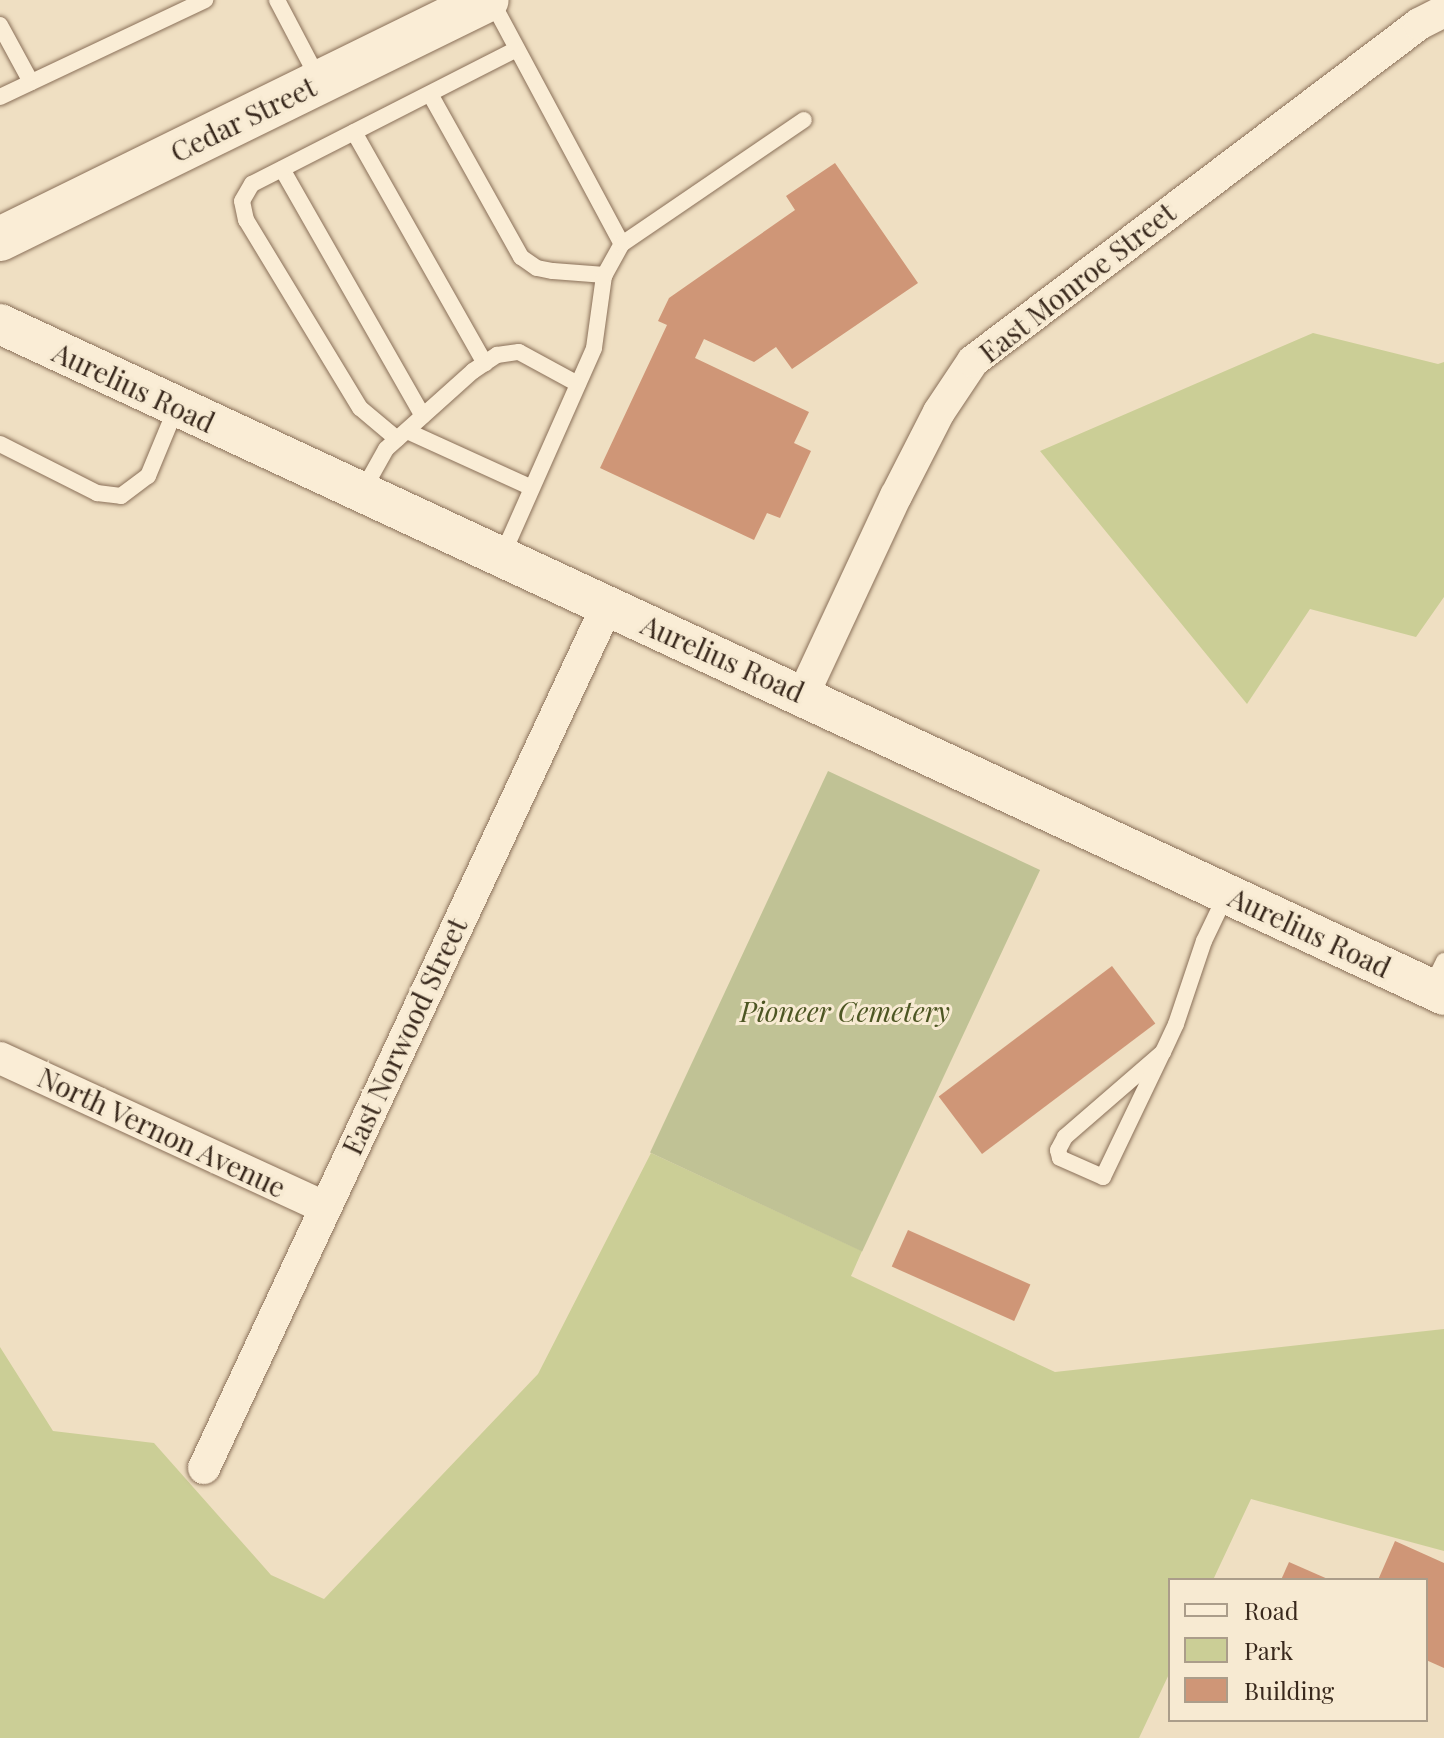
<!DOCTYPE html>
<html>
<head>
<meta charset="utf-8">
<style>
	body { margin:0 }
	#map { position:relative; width:1444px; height:1738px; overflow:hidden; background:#efdfc2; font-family:"Playfair Display",serif }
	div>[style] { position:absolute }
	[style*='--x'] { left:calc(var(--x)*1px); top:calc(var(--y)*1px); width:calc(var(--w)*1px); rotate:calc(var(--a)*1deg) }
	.green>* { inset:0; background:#cbce96 }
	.cemetery>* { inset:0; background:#c0c295; transform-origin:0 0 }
	.building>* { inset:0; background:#cf9677; transform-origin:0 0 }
	.roads { filter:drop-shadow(0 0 2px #8a7059) drop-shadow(0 0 2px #8a7059) }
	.service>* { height:16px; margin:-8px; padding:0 8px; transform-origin:8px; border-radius:8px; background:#faedd6 }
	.minor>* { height:32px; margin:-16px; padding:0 16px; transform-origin:16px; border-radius:16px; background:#faedd6 }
	.tertiary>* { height:40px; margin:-20px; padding:0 20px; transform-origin:20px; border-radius:20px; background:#faedd6 }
	.secondary>* { height:44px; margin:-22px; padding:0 22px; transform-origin:22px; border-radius:22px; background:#faedd6 }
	span { translate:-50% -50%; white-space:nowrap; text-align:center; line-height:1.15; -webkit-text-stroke:6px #f7ead2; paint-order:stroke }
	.street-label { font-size:28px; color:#39291d }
	.park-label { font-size:28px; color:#4d5623; font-style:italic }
	.legend { position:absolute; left:1168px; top:1578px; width:260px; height:144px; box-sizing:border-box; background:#f7ead2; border:2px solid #ab9d8a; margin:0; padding:10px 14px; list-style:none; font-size:24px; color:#39291d }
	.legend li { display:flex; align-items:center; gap:16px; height:40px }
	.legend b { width:40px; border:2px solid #ab9d8a }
</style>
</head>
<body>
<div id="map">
	<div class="green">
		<div style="clip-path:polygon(1313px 333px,1438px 364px,1444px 362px,1444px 597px,1416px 637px,1310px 609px,1247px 704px,1040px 451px)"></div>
		<div style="clip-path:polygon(651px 1153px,862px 1251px,851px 1276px,1055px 1372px,1444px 1329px,1444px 1551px,1251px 1499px,1213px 1580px,1170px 1580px,1170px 1672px,1139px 1738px,0 1738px,0 1347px,53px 1431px,154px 1443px,271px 1575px,324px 1599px,538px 1374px)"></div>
	</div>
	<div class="cemetery">
		<div style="left:828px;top:771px;width:234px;height:421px;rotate:25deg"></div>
	</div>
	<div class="building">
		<div style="clip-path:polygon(835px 163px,918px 283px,792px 369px,776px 347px,754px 362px,704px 339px,695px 358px,809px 412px,794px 443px,811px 451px,780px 518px,767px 513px,754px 540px,600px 468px,667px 325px,658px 321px,669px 298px,795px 210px,786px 196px)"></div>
		<div style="left:1112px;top:966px;width:72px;height:217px;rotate:53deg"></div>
		<div style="left:908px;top:1230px;width:134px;height:40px;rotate:24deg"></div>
		<div style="clip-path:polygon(1395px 1541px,1444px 1563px,1444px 1668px,1426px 1660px,1426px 1580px,1378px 1580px)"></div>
		<div style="clip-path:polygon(1289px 1562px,1330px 1580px,1281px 1580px)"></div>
	</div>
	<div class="roads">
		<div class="service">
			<div style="--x:277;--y:0;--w:90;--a:62.3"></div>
			<div style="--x:491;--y:0;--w:277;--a:61.8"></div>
			<div style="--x:0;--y:25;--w:65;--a:61.5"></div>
			<div style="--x:430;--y:94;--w:187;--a:60.8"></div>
			<div style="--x:521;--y:257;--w:19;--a:35"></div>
			<div style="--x:537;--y:268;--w:16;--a:11"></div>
			<div style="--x:553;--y:271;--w:52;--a:4.4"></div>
			<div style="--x:0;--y:97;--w:227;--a:-25.3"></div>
			<div style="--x:354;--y:132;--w:266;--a:60.5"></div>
			<div style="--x:282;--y:169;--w:284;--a:60.3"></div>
			<div style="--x:407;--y:431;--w:137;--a:24.5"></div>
			<div style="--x:397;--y:439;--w:48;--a:-140"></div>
			<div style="--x:360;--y:408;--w:220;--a:-121.2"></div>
			<div style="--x:246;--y:220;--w:19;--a:-102"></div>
			<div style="--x:242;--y:201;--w:20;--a:-60"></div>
			<div style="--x:252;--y:184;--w:297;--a:-27"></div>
			<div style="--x:0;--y:444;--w:109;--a:26.8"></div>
			<div style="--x:97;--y:493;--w:24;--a:7"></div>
			<div style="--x:121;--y:496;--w:34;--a:-37"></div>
			<div style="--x:148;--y:476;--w:76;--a:-67.5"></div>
			<div style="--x:362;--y:492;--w:49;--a:-60.8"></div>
			<div style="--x:386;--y:449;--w:117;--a:-41.9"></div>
			<div style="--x:473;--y:371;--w:29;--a:-34"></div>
			<div style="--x:497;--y:355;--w:22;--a:-8"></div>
			<div style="--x:519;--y:352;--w:67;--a:28.5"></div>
			<div style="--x:502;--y:556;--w:227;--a:-66.1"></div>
			<div style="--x:594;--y:348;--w:73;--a:-82.1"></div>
			<div style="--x:604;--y:276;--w:37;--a:-61"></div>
			<div style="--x:622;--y:244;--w:220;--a:-34.3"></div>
			<div style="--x:1431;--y:988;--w:30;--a:-64"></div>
			<div style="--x:1163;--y:1052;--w:130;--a:139.1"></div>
			<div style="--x:1065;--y:1137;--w:15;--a:118"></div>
			<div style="--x:1058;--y:1150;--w:8;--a:76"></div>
			<div style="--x:1060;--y:1158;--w:47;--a:23.8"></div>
			<div style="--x:1103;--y:1177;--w:139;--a:-64.4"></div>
			<div style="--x:1163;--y:1052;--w:31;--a:-65"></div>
			<div style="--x:1176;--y:1024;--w:88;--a:-71.4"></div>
			<div style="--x:1204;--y:941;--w:51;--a:-64.4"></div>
		</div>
		<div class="minor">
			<div style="--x:803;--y:695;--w:220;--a:-65"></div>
			<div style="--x:896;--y:496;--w:94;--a:-62.9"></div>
			<div style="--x:939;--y:412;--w:61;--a:-56.3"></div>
			<div style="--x:973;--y:361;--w:559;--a:-37.07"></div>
			<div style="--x:1419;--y:24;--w:28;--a:-27"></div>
			<div style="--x:0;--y:1058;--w:357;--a:24.7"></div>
			<div style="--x:204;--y:1468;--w:952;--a:-64.94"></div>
		</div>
		<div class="tertiary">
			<div style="--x:0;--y:324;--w:1592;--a:24.92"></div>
		</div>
		<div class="secondary">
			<div style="--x:0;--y:239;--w:542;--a:-26.14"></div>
		</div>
	</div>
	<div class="street-label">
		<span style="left:243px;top:119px;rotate:-26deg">Cedar Street</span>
		<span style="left:1077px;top:282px;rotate:-38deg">East Monroe Street</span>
		<span style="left:134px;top:387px;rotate:25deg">Aurelius Road</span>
		<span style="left:723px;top:658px;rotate:24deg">Aurelius Road</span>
		<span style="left:1310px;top:932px;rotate:25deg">Aurelius Road</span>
		<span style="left:404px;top:1036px;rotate:-65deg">East Norwood Street</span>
		<span style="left:162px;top:1132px;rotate:25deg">North Vernon Avenue</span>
	</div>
	<div class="park-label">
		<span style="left:845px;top:1011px">Pioneer Cemetery</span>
	</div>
	<ul class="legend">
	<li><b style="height:10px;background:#faedd6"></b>Road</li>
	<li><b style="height:22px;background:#cbce96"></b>Park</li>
	<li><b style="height:22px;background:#cf9677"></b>Building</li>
	</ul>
</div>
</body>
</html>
